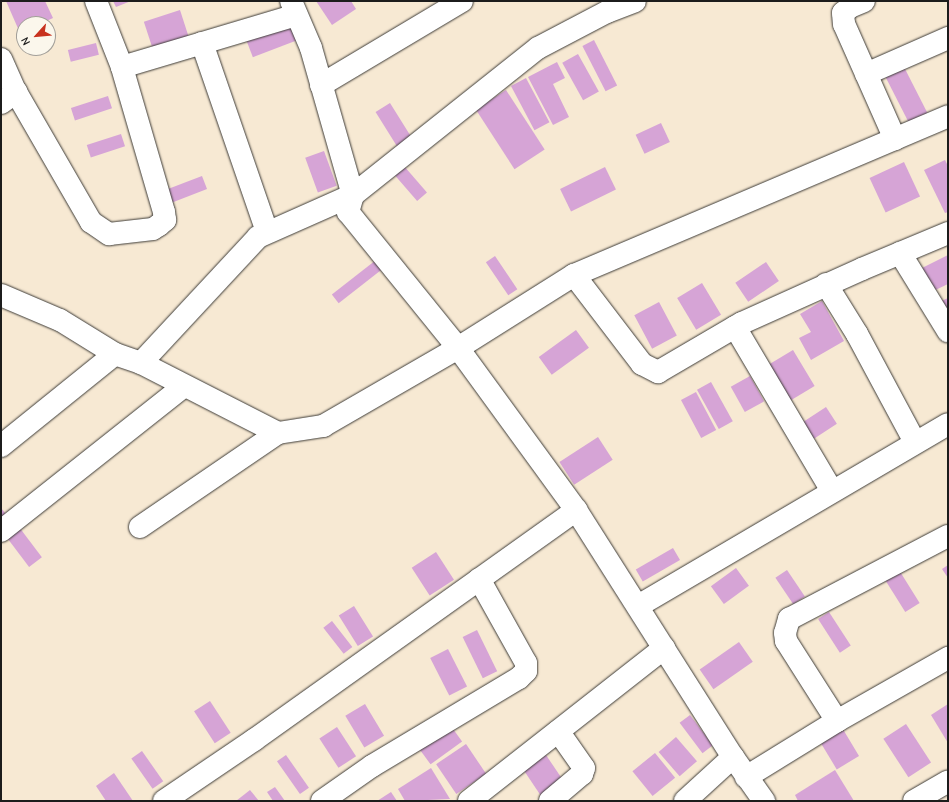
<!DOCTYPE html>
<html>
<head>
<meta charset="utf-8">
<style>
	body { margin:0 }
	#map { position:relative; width:949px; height:802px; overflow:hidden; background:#f7e9d3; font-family:"Comic Neue",sans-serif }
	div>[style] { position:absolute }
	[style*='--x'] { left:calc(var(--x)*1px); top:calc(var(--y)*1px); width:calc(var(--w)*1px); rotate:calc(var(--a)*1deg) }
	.building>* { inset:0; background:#d6a4d6; transform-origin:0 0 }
	.roads { filter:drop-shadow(0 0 1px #3d3b37) drop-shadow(0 0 1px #3d3b37) }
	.minor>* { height:22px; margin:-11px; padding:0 11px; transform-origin:11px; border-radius:11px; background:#fff }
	span { translate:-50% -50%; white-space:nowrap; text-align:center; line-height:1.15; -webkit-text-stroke:3px #fbf7ec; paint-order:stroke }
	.frame { position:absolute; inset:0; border:2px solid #1c1c1c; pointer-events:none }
	.north { position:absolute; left:16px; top:16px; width:40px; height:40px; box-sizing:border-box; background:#fbf7ec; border:1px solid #a29f99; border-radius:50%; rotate:243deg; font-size:11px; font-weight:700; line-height:16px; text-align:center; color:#1c1c1c }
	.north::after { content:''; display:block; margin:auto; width:14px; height:18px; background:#c8321e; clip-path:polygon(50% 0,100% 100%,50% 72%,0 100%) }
</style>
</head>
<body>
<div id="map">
	<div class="building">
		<div style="clip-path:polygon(6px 1px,45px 1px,53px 18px,40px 24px,24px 24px,24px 31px,20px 33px)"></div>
		<div style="clip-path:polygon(113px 1px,131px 1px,116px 7px)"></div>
		<div style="clip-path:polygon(316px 1px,351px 1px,356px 9px,332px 25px)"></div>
		<div style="left:180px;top:10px;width:28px;height:38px;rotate:72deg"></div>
		<div style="left:289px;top:23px;width:19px;height:46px;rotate:69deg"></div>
		<div style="left:594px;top:40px;width:51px;height:13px;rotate:63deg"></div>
		<div style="left:96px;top:43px;width:12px;height:29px;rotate:76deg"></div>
		<div style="left:578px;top:54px;width:43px;height:18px;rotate:61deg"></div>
		<div style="clip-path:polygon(557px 62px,565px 78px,553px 84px,569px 117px,553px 125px,528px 77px)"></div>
		<div style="left:904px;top:67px;width:55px;height:21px;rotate:63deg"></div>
		<div style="left:526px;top:78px;width:50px;height:17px;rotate:62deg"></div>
		<div style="left:506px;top:90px;width:71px;height:36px;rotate:57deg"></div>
		<div style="left:108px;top:96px;width:13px;height:39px;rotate:72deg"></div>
		<div style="left:390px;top:103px;width:41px;height:17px;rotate:58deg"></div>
		<div style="left:661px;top:123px;width:21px;height:28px;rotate:65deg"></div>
		<div style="left:121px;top:134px;width:13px;height:36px;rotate:72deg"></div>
		<div style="left:324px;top:151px;width:37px;height:20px;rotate:70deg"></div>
		<div style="clip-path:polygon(945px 160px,948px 166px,948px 212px,945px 213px,924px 170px)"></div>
		<div style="left:904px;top:162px;width:38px;height:38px;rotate:65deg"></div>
		<div style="left:404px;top:166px;width:35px;height:13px;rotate:49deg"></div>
		<div style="left:605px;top:167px;width:25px;height:50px;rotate:64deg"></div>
		<div style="left:202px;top:176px;width:14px;height:40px;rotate:69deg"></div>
		<div style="clip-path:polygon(948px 255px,948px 284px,927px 294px,916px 271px)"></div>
		<div style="left:495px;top:256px;width:40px;height:11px;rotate:56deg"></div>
		<div style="left:376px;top:260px;width:11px;height:56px;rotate:52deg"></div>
		<div style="left:766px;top:262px;width:23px;height:37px;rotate:56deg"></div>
		<div style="left:702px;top:283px;width:37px;height:29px;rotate:59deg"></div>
		<div style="clip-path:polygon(948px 298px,948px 317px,937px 303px)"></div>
		<div style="clip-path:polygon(822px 301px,844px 341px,811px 360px,799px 338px,811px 332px,800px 314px)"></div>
		<div style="left:659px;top:302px;width:38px;height:28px;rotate:62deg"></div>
		<div style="left:576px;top:330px;width:22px;height:46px;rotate:54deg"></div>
		<div style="left:793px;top:350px;width:42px;height:33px;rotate:59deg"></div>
		<div style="left:750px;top:376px;width:29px;height:22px;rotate:61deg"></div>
		<div style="left:711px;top:382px;width:45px;height:16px;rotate:61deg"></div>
		<div style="left:696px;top:392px;width:43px;height:17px;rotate:62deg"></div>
		<div style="left:826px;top:407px;width:20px;height:31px;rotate:57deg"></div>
		<div style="left:598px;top:437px;width:27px;height:46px;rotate:57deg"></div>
		<div style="clip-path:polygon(1px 508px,6px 514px,1px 518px)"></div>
		<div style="left:16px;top:523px;width:43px;height:16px;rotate:53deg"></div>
		<div style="left:673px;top:548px;width:14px;height:43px;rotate:60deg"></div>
		<div style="left:436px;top:552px;width:33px;height:29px;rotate:57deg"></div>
		<div style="clip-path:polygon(948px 565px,948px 578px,942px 569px)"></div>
		<div style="left:736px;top:568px;width:22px;height:31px;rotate:54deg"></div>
		<div style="left:787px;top:570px;width:32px;height:14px;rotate:56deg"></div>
		<div style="left:899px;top:570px;width:39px;height:17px;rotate:58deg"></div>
		<div style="left:354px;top:606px;width:36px;height:18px;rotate:58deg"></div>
		<div style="left:829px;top:612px;width:40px;height:13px;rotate:57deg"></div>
		<div style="left:332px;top:621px;width:33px;height:11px;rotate:52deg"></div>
		<div style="left:477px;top:630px;width:46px;height:16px;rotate:64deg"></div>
		<div style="left:739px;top:642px;width:24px;height:48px;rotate:55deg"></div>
		<div style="left:448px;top:649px;width:42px;height:20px;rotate:63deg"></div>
		<div style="left:210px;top:701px;width:38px;height:19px;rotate:57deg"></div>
		<div style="left:365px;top:704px;width:37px;height:23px;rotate:59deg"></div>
		<div style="clip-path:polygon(948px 704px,948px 743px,931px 715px)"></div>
		<div style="left:690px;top:715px;width:38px;height:13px;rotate:53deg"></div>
		<div style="left:448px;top:722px;width:24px;height:39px;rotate:54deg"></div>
		<div style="left:906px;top:724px;width:46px;height:27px;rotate:57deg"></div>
		<div style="left:841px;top:726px;width:35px;height:26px;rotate:59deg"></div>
		<div style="left:337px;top:727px;width:35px;height:21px;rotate:57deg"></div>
		<div style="left:676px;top:737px;width:32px;height:23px;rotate:49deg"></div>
		<div style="left:466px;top:744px;width:36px;height:36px;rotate:56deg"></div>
		<div style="left:142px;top:751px;width:37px;height:13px;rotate:55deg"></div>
		<div style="left:655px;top:753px;width:32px;height:29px;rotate:51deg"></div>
		<div style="left:286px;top:755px;width:40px;height:11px;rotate:55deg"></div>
		<div style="left:546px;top:755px;width:32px;height:27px;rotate:56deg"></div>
		<div style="clip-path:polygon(431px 768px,450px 799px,405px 801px,398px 789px)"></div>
		<div style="clip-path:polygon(835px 770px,854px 801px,798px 801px,795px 795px)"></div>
		<div style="clip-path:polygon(114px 773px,133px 801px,106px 801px,96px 786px)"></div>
		<div style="clip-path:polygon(275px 787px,285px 801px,273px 801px,267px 792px)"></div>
		<div style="clip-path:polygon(250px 790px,259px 801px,236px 801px)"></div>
		<div style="clip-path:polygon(391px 792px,397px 801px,377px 801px)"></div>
	</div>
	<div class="roads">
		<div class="minor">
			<div style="--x:291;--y:1;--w:51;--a:66.9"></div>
			<div style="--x:311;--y:48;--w:153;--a:74.1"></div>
			<div style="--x:353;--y:195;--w:18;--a:106"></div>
			<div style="--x:348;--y:212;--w:175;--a:51"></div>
			<div style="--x:458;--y:348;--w:200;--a:53.9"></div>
			<div style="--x:576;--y:510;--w:293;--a:57.6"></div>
			<div style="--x:733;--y:757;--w:54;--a:54.8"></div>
			<div style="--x:864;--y:1;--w:15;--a:157"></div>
			<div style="--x:850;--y:7;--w:9;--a:139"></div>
			<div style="--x:843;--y:13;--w:11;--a:85"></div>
			<div style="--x:844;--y:24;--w:126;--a:66.1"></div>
			<div style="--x:202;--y:43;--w:200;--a:71"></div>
			<div style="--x:1;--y:59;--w:36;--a:66"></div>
			<div style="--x:16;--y:92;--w:150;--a:60"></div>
			<div style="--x:91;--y:222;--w:22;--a:34"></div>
			<div style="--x:109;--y:234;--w:44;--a:-6.5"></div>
			<div style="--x:153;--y:229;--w:7;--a:-34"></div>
			<div style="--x:159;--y:225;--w:8;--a:-40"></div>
			<div style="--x:165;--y:220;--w:8;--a:-97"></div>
			<div style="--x:164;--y:212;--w:151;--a:-106.2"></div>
			<div style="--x:122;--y:67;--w:71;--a:-111.5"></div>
			<div style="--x:122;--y:67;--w:182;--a:-16.6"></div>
			<div style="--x:866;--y:74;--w:90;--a:-23.7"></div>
			<div style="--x:321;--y:85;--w:164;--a:-30.8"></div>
			<div style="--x:1;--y:103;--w:19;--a:-36"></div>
			<div style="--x:900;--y:253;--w:92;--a:58.4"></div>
			<div style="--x:574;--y:275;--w:112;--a:52.6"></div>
			<div style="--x:642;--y:364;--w:18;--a:27"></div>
			<div style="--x:658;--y:372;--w:97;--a:-30.3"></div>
			<div style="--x:742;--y:323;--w:132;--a:-24.2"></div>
			<div style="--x:862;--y:269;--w:93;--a:-22.7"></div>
			<div style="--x:826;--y:284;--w:59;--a:58.2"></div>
			<div style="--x:857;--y:334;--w:123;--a:61.8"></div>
			<div style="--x:1;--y:295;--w:64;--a:23"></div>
			<div style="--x:60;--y:320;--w:65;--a:31.7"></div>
			<div style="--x:115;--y:354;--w:28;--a:19"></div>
			<div style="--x:141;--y:363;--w:154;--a:27.1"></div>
			<div style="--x:278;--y:433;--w:46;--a:-8.8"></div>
			<div style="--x:323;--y:426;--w:156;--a:-30"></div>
			<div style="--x:458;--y:348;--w:137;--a:-32.2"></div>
			<div style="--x:574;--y:275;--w:406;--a:-23"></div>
			<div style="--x:735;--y:327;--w:191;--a:59.4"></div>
			<div style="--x:141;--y:363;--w:172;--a:-47.1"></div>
			<div style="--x:258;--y:237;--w:104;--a:-23.9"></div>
			<div style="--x:353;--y:195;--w:236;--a:-38.5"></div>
			<div style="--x:538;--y:48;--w:78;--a:-27.6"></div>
			<div style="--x:607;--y:12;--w:30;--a:-21"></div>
			<div style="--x:1;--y:446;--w:146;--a:-38.9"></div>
			<div style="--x:140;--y:527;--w:167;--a:-34.3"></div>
			<div style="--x:1;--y:531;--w:233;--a:-38.4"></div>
			<div style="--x:638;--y:606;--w:359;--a:-30.4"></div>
			<div style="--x:837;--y:721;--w:95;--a:-122.5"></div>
			<div style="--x:786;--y:641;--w:8;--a:-97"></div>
			<div style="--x:785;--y:633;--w:15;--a:-74"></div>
			<div style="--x:789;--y:619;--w:179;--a:-27.6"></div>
			<div style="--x:746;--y:777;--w:107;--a:-31.6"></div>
			<div style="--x:837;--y:721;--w:128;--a:-29.6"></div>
			<div style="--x:164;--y:801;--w:109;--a:-34.1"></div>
			<div style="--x:254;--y:740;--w:396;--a:-35.5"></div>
			<div style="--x:322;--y:801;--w:61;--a:-35"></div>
			<div style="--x:372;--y:766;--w:171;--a:-30.9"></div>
			<div style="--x:519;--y:678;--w:10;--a:-45"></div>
			<div style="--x:526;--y:671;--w:8;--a:-90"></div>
			<div style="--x:526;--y:663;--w:96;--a:-119.2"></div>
			<div style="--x:469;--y:801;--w:248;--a:-38.1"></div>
			<div style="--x:550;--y:801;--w:42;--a:-40.2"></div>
			<div style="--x:582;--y:774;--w:6;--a:-72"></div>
			<div style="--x:584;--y:768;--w:45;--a:-125.1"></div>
			<div style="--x:685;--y:801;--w:65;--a:-42.5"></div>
			<div style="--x:914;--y:801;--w:39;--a:-30"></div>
		</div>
	</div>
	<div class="frame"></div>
	<div class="north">N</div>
</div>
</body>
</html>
